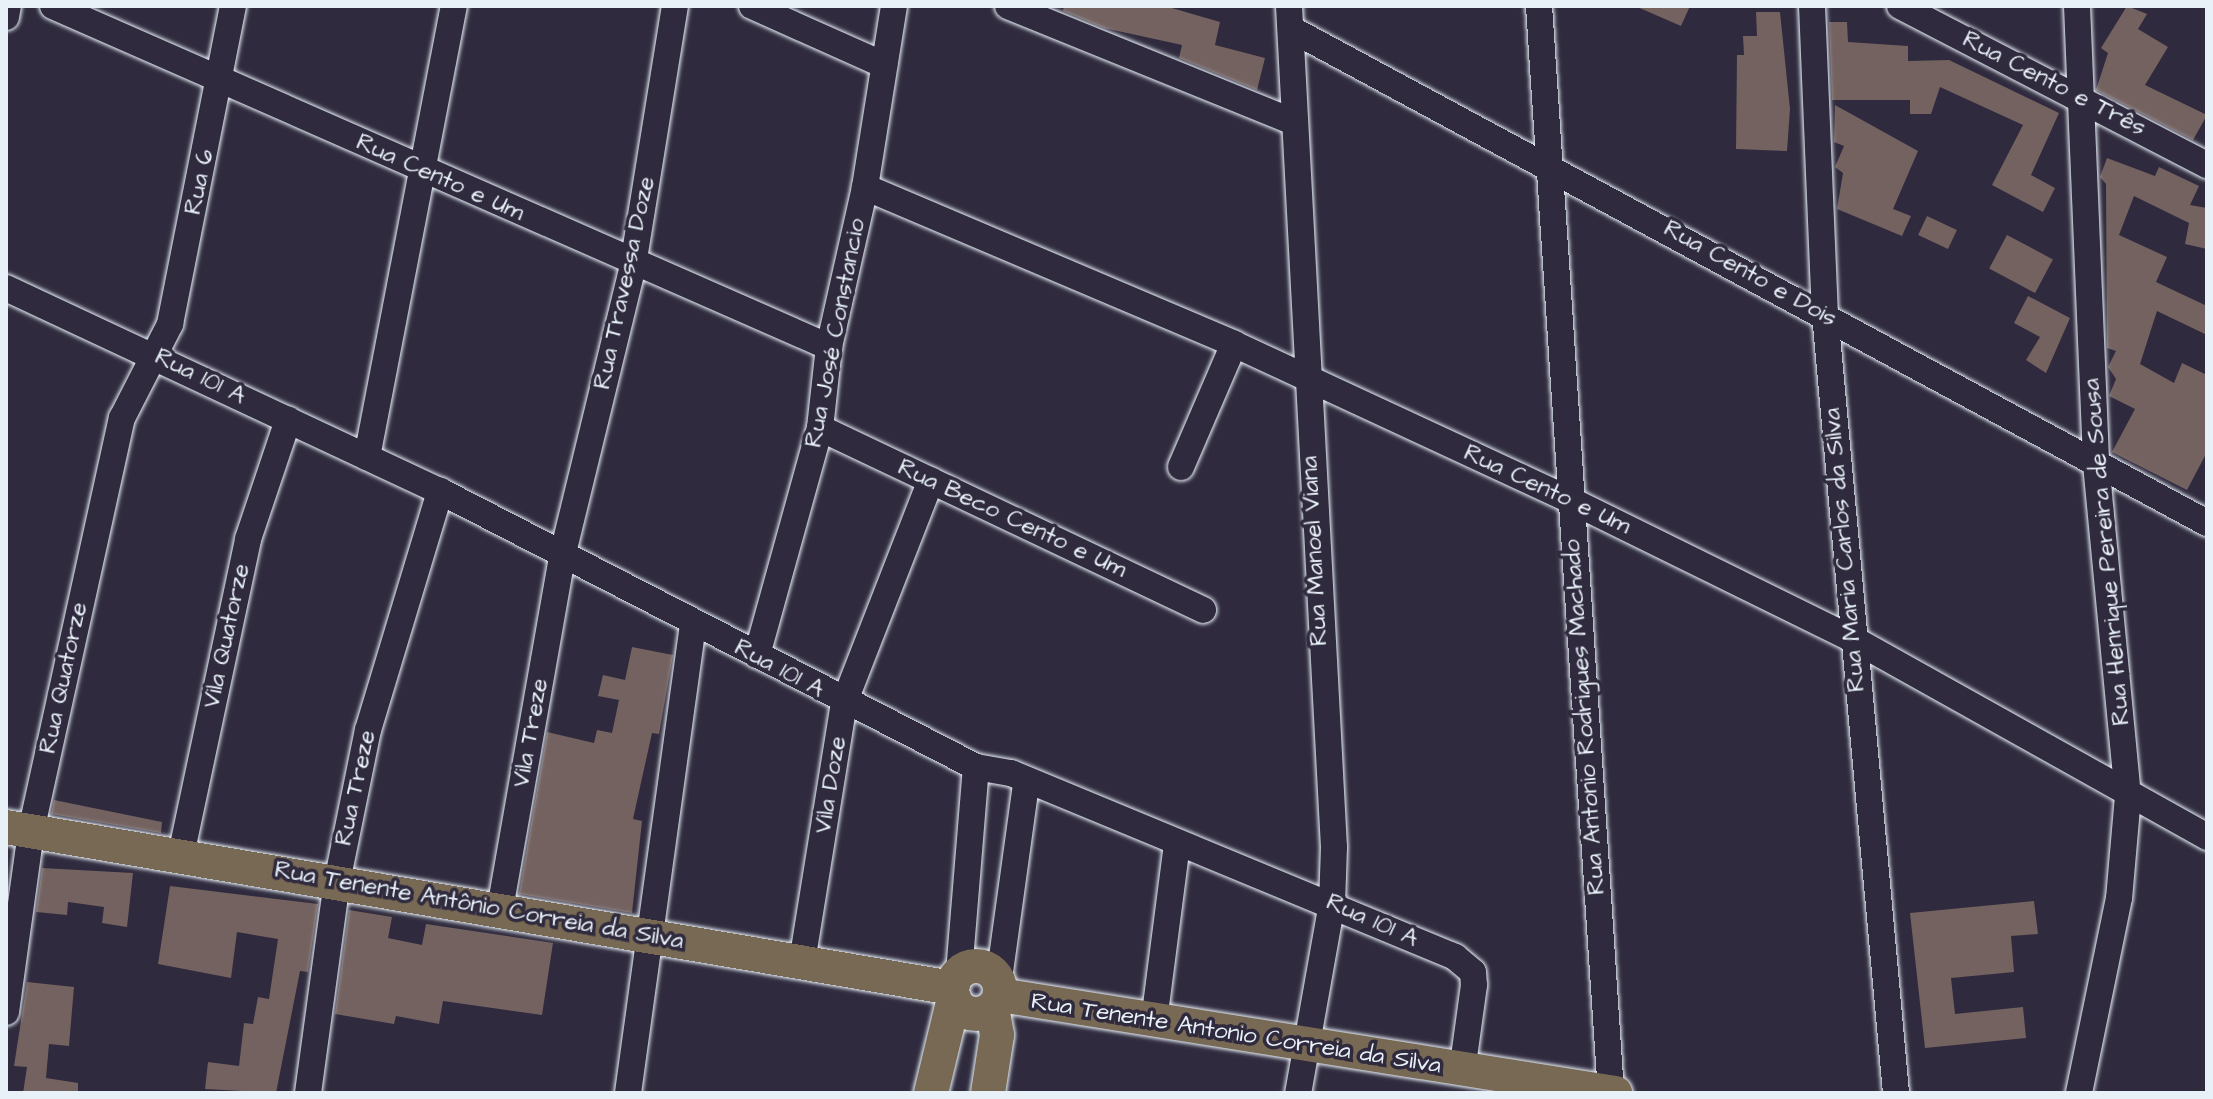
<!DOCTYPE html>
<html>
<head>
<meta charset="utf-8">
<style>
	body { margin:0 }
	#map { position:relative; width:2213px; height:1099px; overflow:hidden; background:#2f2a3d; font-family:"Architects Daughter",sans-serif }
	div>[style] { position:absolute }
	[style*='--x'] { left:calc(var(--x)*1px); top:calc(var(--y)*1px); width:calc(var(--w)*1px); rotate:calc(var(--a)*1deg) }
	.building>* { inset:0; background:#736260; transform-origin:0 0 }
	.roads { filter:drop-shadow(0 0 2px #e8f1f8) drop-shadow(0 0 2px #e8f1f8) }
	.minor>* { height:26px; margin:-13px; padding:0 13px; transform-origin:13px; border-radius:13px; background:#2f2a3d }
	.major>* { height:34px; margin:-17px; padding:0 17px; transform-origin:17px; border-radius:17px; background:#786954 }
	.major>.ring { margin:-17px; padding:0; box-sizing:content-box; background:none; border:34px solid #786954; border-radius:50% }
	span { translate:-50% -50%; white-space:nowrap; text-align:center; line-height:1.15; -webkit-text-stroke:7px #2f2a3d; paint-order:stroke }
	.street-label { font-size:24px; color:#e8f1f8 }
	.frame { position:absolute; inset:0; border:8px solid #e8f1f8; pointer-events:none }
</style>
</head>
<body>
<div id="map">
	<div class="building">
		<div style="clip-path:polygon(1064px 6px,1165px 6px,1220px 22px,1215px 45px,1265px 58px,1257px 90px,1179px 58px,1182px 45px,1104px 28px,1063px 11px)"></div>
		<div style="clip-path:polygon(1635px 6px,1690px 6px,1681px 26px)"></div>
		<div style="clip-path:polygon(2127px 6px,2147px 14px,2138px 29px,2168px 47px,2145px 85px,2207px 115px,2193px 140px,2096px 90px,2108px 53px,2101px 48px)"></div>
		<div style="clip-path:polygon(1756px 12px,1780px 12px,1790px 109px,1787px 151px,1736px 149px,1737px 55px,1744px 55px,1743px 36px,1757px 36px)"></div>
		<div style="clip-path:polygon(1829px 22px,1847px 22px,1848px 42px,1908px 46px,1908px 61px,1949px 60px,2059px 113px,2031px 175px,2055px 188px,2043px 212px,1992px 185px,2023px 125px,1940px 87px,1931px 114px,1910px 114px,1910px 100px,1832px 100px)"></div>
		<div style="clip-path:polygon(1835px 105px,1918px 151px,1893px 209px,1911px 216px,1902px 236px,1837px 209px,1843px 173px,1835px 167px,1844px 146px,1834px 142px)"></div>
		<div style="clip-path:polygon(2107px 158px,2155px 176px,2159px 167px,2199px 186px,2190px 205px,2207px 208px,2207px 249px,2185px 244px,2189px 223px,2134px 196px,2119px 235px,2167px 257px,2156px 282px,2207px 306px,2207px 335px,2157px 311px,2140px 364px,2174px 383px,2182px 363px,2207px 375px,2207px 452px,2187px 490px,2112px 452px,2135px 409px,2109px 396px,2116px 379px,2108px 367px,2116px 351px,2107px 348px,2106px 184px,2100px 177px)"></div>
		<div style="left:1927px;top:216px;width:33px;height:21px;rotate:25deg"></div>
		<div style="left:2007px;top:235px;width:52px;height:38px;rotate:28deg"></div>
		<div style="clip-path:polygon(2028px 296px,2070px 318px,2046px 373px,2026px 360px,2040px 337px,2014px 323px)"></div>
		<div style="clip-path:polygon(632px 647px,673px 655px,659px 734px,652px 733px,633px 819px,642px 821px,632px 913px,519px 894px,547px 732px,594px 743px,597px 730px,612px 733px,619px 700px,598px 696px,603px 675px,625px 680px)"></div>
		<div style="clip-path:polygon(54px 800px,162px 822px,161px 833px,51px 814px)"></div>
		<div style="clip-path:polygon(42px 868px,133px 873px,127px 927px,102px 923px,104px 907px,68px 902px,67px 915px,36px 912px)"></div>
		<div style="clip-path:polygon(170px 886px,318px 904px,308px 972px,300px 971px,276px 1093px,205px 1089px,208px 1062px,239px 1066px,244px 1023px,253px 1024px,258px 997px,269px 999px,278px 939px,237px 932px,231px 978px,158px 964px)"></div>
		<div style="clip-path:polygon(2034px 901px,2038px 934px,2011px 936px,2014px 972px,1951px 978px,1955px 1014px,2023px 1007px,2026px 1038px,1925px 1048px,1910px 913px)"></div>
		<div style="clip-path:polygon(349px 910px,392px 917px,388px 938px,422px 945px,426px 924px,553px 943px,542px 1015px,443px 1001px,439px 1024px,396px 1016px,394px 1024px,335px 1014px)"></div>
		<div style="clip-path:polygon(27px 982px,74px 987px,69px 1046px,49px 1044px,46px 1078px,78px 1083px,78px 1093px,23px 1093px,27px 1067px,14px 1066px)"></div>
	</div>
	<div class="roads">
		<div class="minor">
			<div style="--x:53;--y:6;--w:848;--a:23.72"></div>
			<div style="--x:752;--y:6;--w:145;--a:24.1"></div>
			<div style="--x:1008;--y:6;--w:308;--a:22.1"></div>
			<div style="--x:1289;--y:6;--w:842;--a:86.94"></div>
			<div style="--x:1334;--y:847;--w:56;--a:92"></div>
			<div style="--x:1332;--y:903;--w:193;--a:100.1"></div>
			<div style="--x:1539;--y:6;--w:1089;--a:86.21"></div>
			<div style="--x:1812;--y:6;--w:308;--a:87.6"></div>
			<div style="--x:1825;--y:314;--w:782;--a:84.79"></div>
			<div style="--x:1900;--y:6;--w:346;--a:27.4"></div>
			<div style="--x:2077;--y:6;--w:458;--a:87.6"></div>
			<div style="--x:2096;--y:464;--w:334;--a:84.5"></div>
			<div style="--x:2128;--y:796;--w:102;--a:95"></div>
			<div style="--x:2119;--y:898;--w:199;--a:101.6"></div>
			<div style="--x:6;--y:17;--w:11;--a:-80"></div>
			<div style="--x:1291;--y:29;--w:1041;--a:28.34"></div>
			<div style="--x:865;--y:187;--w:401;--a:23"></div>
			<div style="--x:1234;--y:344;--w:370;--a:24.9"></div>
			<div style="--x:1570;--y:500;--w:315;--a:26.2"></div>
			<div style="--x:1853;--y:639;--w:406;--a:29.2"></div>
			<div style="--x:6;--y:288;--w:479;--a:25.1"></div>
			<div style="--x:440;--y:491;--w:603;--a:27.25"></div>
			<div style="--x:976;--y:767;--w:36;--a:10"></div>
			<div style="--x:1011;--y:773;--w:481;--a:22.5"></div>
			<div style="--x:1455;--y:957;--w:23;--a:40"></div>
			<div style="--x:1473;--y:972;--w:13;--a:86"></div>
			<div style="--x:1474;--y:985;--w:87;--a:97.9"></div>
			<div style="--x:820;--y:428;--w:424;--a:25.4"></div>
			<div style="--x:367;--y:457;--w:459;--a:-79.1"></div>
			<div style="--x:1181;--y:467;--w:134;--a:-66.7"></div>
			<div style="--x:757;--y:655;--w:236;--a:-74.5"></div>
			<div style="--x:820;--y:428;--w:81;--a:-83.7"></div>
			<div style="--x:829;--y:347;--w:164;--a:-77.3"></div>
			<div style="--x:865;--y:187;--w:183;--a:-80.9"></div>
			<div style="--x:181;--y:855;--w:323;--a:-78"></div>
			<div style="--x:248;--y:539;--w:126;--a:-71.4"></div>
			<div style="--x:500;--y:909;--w:357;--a:-80"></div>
			<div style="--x:562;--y:557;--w:301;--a:-76.3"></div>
			<div style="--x:633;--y:265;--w:262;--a:-80.8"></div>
			<div style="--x:802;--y:962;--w:262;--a:-80.8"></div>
			<div style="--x:844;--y:703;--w:239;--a:-68.7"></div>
			<div style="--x:959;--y:973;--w:207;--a:-85.3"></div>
			<div style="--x:999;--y:979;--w:197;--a:-82.1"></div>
			<div style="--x:6;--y:1012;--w:183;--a:-82.1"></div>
			<div style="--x:31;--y:831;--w:423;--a:-77.6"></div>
			<div style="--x:122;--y:418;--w:106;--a:-62.9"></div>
			<div style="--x:170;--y:324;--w:324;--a:-78.8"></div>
			<div style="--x:1154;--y:1021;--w:179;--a:-82.6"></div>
			<div style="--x:308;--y:1093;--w:213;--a:-82.2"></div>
			<div style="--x:337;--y:882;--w:155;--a:-78.5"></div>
			<div style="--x:368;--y:730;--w:250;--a:-73.2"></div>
			<div style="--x:628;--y:1093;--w:472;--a:-82.1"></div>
		</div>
		<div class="major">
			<div style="--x:6;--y:827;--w:960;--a:9.66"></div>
			<div class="ring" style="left:952px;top:966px;width:14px;height:14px"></div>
			<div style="--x:1000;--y:995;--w:623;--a:9.05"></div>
			<div style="--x:931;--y:1093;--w:98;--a:-76.4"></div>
			<div style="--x:988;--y:1093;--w:59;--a:-81.2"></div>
			<div style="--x:997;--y:1035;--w:27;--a:-100"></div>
		</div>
	</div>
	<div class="street-label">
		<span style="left:2054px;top:84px;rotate:27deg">Rua Cento e Três</span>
		<span style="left:440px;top:178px;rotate:24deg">Rua Cento e Um</span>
		<span style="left:200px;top:182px;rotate:-78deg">Rua 6</span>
		<span style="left:1750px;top:274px;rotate:29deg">Rua Cento e Dois</span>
		<span style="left:625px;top:283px;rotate:-78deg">Rua Travessa Doze</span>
		<span style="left:836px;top:333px;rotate:-79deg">Rua José Constancio</span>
		<span style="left:200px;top:377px;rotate:26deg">Rua 101 A</span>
		<span style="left:1547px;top:490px;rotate:25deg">Rua Cento e Um</span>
		<span style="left:1012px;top:519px;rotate:25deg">Rua Beco Cento e Um</span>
		<span style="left:1845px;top:550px;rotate:-95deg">Rua Maria Carlos da Silva</span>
		<span style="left:1315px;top:551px;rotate:-93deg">Rua Manoel Viana</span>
		<span style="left:2107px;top:552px;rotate:-95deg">Rua Henrique Pereira de Sousa</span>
		<span style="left:227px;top:636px;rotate:-78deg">Vila Quatorze</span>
		<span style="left:779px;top:669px;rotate:28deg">Rua 101 A</span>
		<span style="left:64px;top:678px;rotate:-78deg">Rua Quatorze</span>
		<span style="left:1585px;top:717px;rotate:-94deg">Rua Antonio Rodrigues Machado</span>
		<span style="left:531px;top:733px;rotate:-80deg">Vila Treze</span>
		<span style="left:831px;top:785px;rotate:-81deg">Vila Doze</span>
		<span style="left:356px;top:788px;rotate:-78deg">Rua Treze</span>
		<span style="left:479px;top:906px;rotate:10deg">Rua Tenente Antônio Correia da Silva</span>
		<span style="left:1372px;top:921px;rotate:24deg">Rua 101 A</span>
		<span style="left:1236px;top:1034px;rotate:9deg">Rua Tenente Antonio Correia da Silva</span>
	</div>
	<div class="frame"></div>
</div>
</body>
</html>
